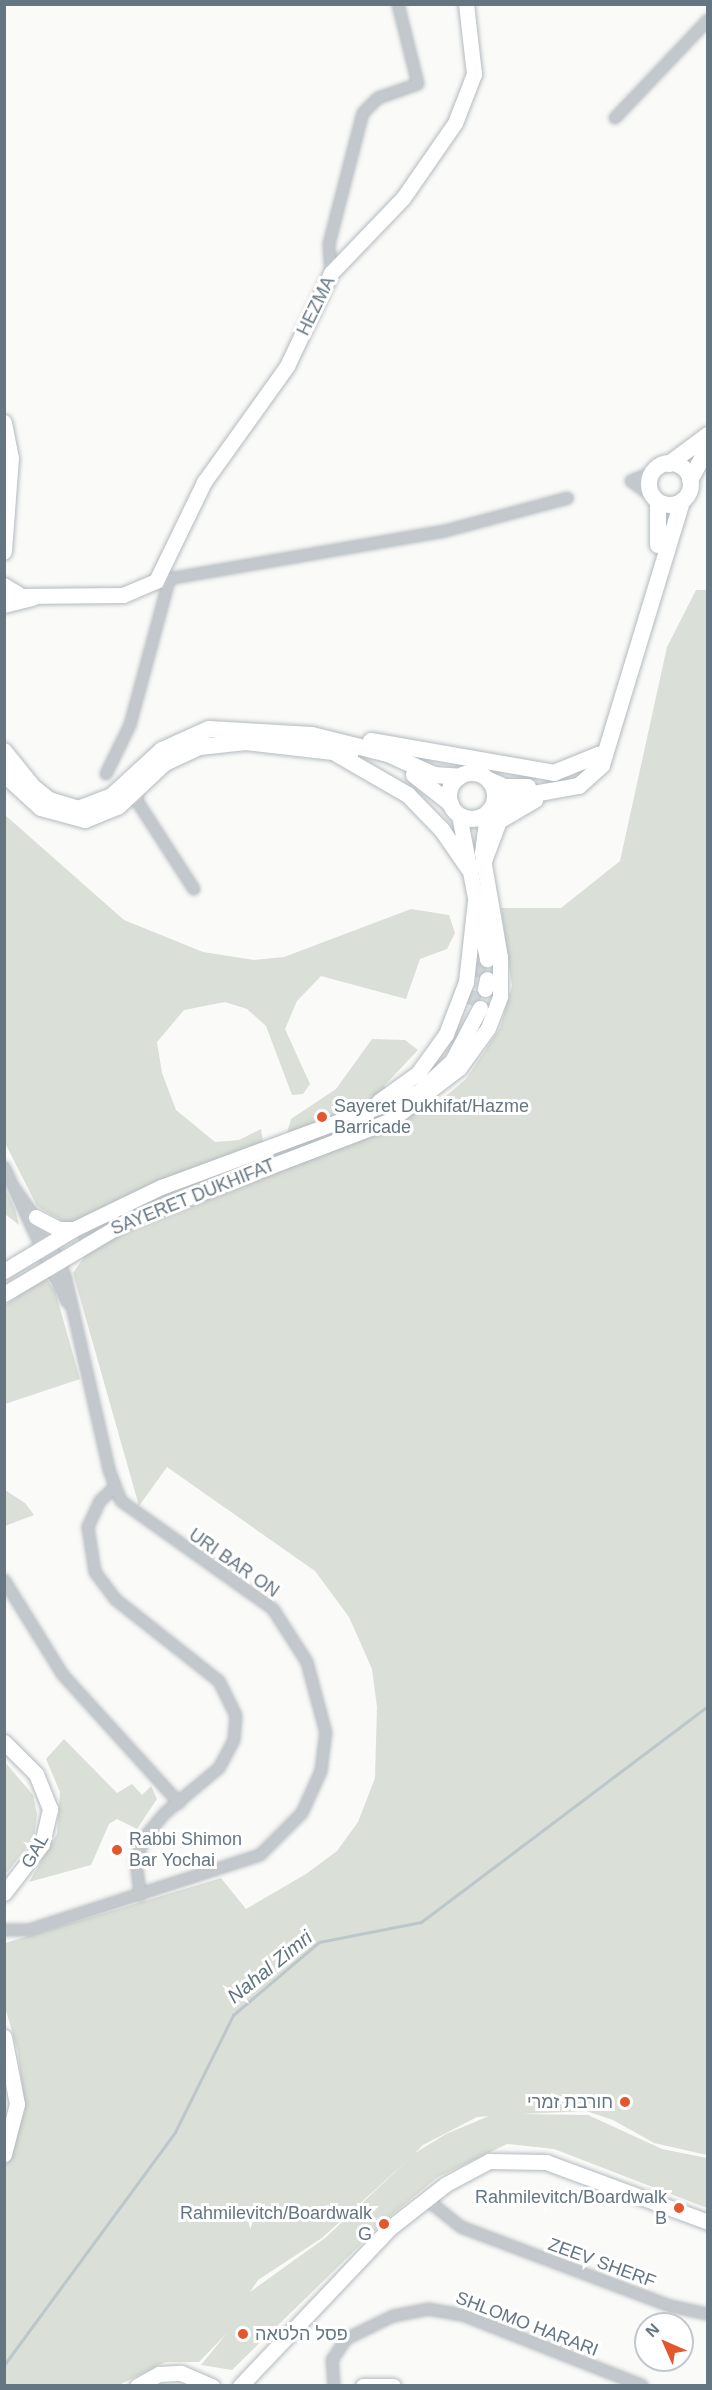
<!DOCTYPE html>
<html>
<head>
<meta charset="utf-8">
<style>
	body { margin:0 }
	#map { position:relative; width:712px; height:2390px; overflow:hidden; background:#fafaf8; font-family:Helvetica,"Noto Sans Hebrew",sans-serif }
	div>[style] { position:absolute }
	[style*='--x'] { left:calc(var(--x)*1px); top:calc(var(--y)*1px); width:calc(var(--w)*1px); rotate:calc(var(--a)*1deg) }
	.green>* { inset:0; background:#dadfd7 }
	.stream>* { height:3px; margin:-1.5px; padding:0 1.5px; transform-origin:1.5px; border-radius:1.5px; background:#bbc7cb }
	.secondary-tunnel>* { height:15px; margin-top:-7.5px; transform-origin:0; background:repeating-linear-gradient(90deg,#d5d9db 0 15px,transparent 0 23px) }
	.roads { filter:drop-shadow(0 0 2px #b3babf) drop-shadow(0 0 2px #b3babf) }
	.street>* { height:10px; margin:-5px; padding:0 5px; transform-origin:5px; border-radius:5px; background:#c3c8cc }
	.secondary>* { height:15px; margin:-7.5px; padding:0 7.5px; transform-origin:7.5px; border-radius:7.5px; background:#fff }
	.primary>* { height:16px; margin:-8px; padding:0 8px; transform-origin:8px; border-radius:8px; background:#fff }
	.primary>.ring { margin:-8px; padding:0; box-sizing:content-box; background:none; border:16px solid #fff; border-radius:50% }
	.dots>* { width:16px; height:16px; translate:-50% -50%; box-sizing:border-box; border:3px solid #fff; border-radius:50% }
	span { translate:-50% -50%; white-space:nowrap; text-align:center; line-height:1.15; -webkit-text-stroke:6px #fff; paint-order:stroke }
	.street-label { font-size:18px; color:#657683 }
	.poi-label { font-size:18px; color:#657683 }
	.left { translate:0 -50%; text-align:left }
	.right { translate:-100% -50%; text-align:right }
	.water-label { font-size:20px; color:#60757c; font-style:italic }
	.frame { position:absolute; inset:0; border:6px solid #657683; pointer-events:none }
	.north { position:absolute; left:634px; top:2312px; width:60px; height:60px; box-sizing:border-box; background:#fff; border:2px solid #c1c8cd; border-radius:50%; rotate:315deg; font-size:16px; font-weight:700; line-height:24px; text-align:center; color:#657683 }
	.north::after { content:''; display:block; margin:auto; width:21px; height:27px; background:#e4572e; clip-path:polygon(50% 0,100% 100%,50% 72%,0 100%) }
</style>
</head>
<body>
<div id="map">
	<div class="green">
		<div style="clip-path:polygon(evenodd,696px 590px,707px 590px,707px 2155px,654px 2143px,613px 2120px,586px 2111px,522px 2114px,588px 2115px,662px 2149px,707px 2158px,707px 2208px,554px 2149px,507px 2144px,438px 2177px,389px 2217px,232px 2370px,201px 2365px,227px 2333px,199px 2362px,165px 2362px,119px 2385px,5px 2385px,4px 2168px,25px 2110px,18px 2052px,5px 2007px,5px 1943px,221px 1878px,246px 1909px,306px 1874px,337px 1851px,358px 1822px,375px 1778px,377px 1707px,372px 1669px,349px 1617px,315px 1571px,167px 1467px,139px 1506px,73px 1273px,87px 1253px,68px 1224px,37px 1206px,5px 1143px,5px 815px,124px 920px,203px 952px,254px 960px,284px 957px,411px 909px,449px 915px,455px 933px,447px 949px,420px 959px,406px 999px,321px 976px,297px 1001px,285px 1029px,310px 1084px,303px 1094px,292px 1095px,266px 1026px,247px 1009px,225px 1002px,184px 1010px,157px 1042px,162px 1073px,176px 1110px,215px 1142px,239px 1140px,261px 1129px,263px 1142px,287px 1133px,291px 1119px,336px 1089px,372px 1039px,405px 1040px,418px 1050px,384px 1086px,403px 1117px,446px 1096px,466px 1079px,500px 1028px,512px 986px,501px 908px,561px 908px,620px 861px,667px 647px,696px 590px,489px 2116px,446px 2134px,415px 2153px,423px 2145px,477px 2117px,489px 2116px,696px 590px,409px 2159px,325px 2238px,250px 2292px,258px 2280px,322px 2238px,409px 2159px)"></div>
		<div style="clip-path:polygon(4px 1186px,15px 1209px,19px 1225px,5px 1214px)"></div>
		<div style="clip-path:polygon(46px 1278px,55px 1291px,80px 1379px,5px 1404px,5px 1305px)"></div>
		<div style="clip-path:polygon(5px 1490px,25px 1503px,34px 1515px,5px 1526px)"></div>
		<div style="clip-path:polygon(64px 1739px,117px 1793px,132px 1784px,142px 1795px,151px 1786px,157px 1799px,137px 1829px,117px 1819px,109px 1824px,91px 1865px,29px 1882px,57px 1834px,60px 1792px,46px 1759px)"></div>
		<div style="clip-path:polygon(4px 1761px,33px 1795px,37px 1814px,34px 1838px,5px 1875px)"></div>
	</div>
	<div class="stream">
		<div style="--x:4;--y:2365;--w:289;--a:-53.7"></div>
		<div style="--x:175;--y:2132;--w:131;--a:-63.6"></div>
		<div style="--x:233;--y:2015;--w:113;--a:-40.3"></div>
		<div style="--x:319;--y:1942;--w:104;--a:-11.1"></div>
		<div style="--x:421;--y:1922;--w:359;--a:-37"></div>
	</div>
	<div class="secondary-tunnel">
		<div style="--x:478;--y:977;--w:19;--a:-84"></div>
		<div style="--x:471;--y:1005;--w:19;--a:-74"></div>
	</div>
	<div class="roads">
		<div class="street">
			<div style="--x:615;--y:118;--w:135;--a:-46.5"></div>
			<div style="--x:331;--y:273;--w:29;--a:-94"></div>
			<div style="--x:329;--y:244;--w:135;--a:-75.5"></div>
			<div style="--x:363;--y:113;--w:21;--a:-45"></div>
			<div style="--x:378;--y:98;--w:42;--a:-19.3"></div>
			<div style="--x:418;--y:84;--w:82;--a:-104"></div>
			<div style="--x:631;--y:481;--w:27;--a:36"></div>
			<div style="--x:631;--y:481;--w:25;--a:-23"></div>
			<div style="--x:156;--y:581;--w:293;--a:-9.8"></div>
			<div style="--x:445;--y:531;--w:127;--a:-15"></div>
			<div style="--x:106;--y:774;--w:55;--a:-63.9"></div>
			<div style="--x:130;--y:725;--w:150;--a:-74.9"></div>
			<div style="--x:139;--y:788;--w:13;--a:99"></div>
			<div style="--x:137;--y:801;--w:105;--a:57.1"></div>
			<div style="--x:4;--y:1167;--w:149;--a:65"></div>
			<div style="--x:114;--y:1488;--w:19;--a:137"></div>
			<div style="--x:100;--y:1501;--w:29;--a:115"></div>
			<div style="--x:88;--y:1527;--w:46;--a:81.2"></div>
			<div style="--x:95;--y:1572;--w:34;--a:53"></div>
			<div style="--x:115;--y:1599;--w:132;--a:38.3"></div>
			<div style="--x:219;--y:1681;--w:39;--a:64"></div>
			<div style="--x:236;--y:1716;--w:24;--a:95"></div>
			<div style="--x:234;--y:1740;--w:32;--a:118"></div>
			<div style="--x:219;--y:1768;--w:70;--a:140.2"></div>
			<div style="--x:165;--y:1813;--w:31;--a:130"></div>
			<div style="--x:145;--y:1837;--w:26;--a:111"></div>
			<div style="--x:136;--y:1861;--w:35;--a:83"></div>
			<div style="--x:4;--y:1580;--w:112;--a:58.2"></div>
			<div style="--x:63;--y:1675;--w:173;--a:47.8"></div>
			<div style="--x:4;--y:1930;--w:25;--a:0"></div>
			<div style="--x:29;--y:1930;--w:243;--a:-18"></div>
			<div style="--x:260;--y:1855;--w:59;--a:-45"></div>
			<div style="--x:302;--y:1813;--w:46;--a:-65.7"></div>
			<div style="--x:321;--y:1771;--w:38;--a:-83"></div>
			<div style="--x:326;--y:1733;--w:73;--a:-105"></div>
			<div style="--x:307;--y:1662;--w:63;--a:-122.7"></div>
			<div style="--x:273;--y:1609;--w:186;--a:-144.6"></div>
			<div style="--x:121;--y:1501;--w:34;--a:-111"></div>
			<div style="--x:109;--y:1469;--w:198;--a:-102.8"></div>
			<div style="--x:65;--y:1276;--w:56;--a:-115.2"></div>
			<div style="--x:41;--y:1225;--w:46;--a:-126.1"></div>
			<div style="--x:426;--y:2199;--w:45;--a:38.7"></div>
			<div style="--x:461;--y:2227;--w:223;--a:20.7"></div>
			<div style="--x:670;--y:2306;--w:39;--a:12"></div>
			<div style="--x:334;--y:2386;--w:26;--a:-94"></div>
			<div style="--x:332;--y:2360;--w:25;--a:-56"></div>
			<div style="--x:346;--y:2339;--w:52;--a:-26.1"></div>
			<div style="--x:393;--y:2316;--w:36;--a:-11"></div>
			<div style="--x:428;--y:2309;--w:36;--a:10"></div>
			<div style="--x:463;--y:2315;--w:193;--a:21.5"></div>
		</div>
		<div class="secondary">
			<div style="--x:21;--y:596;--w:102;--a:-0.6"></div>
			<div style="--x:123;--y:595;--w:36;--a:-23"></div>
			<div style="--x:156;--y:581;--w:110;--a:-64.1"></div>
			<div style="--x:204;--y:482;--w:143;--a:-54.4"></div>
			<div style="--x:287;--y:366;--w:103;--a:-64.7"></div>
			<div style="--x:331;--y:273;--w:104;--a:-46.2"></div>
			<div style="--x:403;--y:198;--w:91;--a:-55.3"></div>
			<div style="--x:455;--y:123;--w:53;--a:-68.8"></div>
			<div style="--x:474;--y:74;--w:70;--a:-96.5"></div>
			<div style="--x:459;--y:815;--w:147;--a:79"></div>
			<div style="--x:485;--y:989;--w:10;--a:-79"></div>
			<div style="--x:379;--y:1101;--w:48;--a:-35.7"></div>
			<div style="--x:418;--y:1073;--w:48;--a:-54.3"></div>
			<div style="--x:446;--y:1034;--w:56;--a:-69"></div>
			<div style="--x:466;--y:982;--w:82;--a:-83.7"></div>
			<div style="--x:36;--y:1217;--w:26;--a:28"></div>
			<div style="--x:59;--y:1229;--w:15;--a:0"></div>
			<div style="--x:4;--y:1271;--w:82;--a:-31"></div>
			<div style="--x:74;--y:1229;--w:97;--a:-25.8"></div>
			<div style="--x:161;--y:1187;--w:274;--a:-20.3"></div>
			<div style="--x:418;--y:1092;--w:46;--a:-42.4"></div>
			<div style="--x:452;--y:1061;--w:60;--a:-62.2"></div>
			<div style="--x:4;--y:1294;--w:143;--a:-30.7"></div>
			<div style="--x:127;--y:1221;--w:283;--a:-20.9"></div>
			<div style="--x:391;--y:1120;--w:86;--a:-37.4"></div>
			<div style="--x:459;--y:1068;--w:49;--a:-54.1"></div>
			<div style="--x:488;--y:1028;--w:34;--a:-69"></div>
			<div style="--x:500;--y:996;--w:39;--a:-90"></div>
			<div style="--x:500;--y:957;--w:106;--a:-99.8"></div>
			<div style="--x:482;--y:853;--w:40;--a:-82.9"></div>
			<div style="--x:4;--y:1742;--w:45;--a:45"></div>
			<div style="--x:36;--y:1774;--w:38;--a:68"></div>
			<div style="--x:50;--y:1809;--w:36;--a:103"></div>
			<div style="--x:42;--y:1844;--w:62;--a:127.8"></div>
			<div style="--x:4;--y:2037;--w:68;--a:79"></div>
			<div style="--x:17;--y:2104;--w:52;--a:104.6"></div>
			<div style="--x:137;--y:2386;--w:25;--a:-29"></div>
			<div style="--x:159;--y:2374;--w:22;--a:-3"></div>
			<div style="--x:181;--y:2373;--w:34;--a:23"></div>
			<div style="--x:240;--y:2386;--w:219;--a:-46.5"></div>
			<div style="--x:391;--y:2227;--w:70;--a:-38"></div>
			<div style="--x:446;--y:2184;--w:49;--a:-28.1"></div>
			<div style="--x:489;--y:2161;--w:57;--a:1"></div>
			<div style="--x:546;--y:2162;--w:173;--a:20.3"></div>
			<div style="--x:363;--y:2386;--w:30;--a:0"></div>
		</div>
		<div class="primary">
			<div style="--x:4;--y:423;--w:36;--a:79"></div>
			<div style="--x:11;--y:458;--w:94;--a:94.3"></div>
			<div class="ring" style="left:649px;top:463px;width:26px;height:26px"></div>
			<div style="--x:669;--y:464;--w:49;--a:-36.6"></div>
			<div style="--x:690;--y:480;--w:37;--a:-61"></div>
			<div style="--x:658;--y:545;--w:43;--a:-90"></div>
			<div style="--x:4;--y:586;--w:17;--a:31"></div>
			<div style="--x:4;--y:605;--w:30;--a:-14"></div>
			<div style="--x:371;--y:741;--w:186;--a:9.9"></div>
			<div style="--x:554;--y:773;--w:48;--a:-22.2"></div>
			<div style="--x:4;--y:751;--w:46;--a:51.1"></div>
			<div style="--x:33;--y:787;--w:21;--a:39"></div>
			<div style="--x:49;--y:800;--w:30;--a:17"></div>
			<div style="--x:78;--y:809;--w:36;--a:-21"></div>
			<div style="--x:112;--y:796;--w:68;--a:-42.6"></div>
			<div style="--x:162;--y:750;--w:51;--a:-24.1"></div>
			<div style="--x:209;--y:729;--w:103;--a:3.3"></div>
			<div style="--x:312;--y:735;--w:78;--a:14"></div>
			<div style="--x:388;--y:754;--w:51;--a:24.5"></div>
			<div style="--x:434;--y:775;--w:26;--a:4"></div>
			<div style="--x:337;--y:754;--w:82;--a:30"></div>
			<div style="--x:408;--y:795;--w:49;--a:45.8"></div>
			<div style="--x:442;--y:830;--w:47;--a:55.3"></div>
			<div class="ring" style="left:449px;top:773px;width:30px;height:30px"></div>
			<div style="--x:4;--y:774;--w:50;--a:42.6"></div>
			<div style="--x:41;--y:808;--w:46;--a:15.3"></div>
			<div style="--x:85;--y:820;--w:35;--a:-22"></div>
			<div style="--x:118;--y:807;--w:64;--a:-43.1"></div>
			<div style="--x:165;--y:763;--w:38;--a:-25"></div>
			<div style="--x:200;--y:747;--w:46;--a:-6.2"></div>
			<div style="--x:246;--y:742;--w:105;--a:6.6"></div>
			<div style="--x:414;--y:775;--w:47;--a:38.1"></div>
			<div style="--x:489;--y:780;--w:17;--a:24"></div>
			<div style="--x:505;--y:787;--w:23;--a:0"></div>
			<div style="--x:491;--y:809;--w:29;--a:-25"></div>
			<div style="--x:517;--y:797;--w:63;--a:-10.1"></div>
			<div style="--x:579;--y:786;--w:31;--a:-42"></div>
			<div style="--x:602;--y:765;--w:276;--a:-73.1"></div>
			<div style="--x:483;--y:864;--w:46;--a:-69.6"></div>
			<div style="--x:499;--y:821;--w:42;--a:-30.3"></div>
		</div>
	</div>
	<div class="dots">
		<div style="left:322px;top:1117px;background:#e4572e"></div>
		<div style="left:117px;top:1850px;background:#e4572e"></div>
		<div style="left:625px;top:2102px;background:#e4572e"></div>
		<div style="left:679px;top:2208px;background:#e4572e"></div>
		<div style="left:384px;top:2224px;background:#e4572e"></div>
		<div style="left:243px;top:2334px;background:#e4572e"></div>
	</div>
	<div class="street-label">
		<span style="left:316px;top:306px;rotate:-64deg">HEZMA</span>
		<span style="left:193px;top:1197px;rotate:-22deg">SAYERET DUKHIFAT</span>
		<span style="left:234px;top:1563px;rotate:35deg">URI BAR ON</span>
		<span style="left:35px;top:1851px;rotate:-60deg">GAL</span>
		<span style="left:602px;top:2263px;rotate:20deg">ZEEV SHERF</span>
		<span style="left:527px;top:2324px;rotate:21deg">SHLOMO HARARI</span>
	</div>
	<div class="poi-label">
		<span class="left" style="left:334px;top:1117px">Sayeret Dukhifat/Hazme<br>Barricade</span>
		<span class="left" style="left:129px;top:1850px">Rabbi Shimon<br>Bar Yochai</span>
		<span class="right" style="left:613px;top:2102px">חורבת זמרי</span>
		<span class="right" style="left:667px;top:2208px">Rahmilevitch/Boardwalk<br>B</span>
		<span class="right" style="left:372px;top:2224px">Rahmilevitch/Boardwalk<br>G</span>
		<span class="left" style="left:255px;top:2334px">פסל הלטאה</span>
	</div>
	<div class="water-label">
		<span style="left:270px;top:1967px;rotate:-39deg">Nahal Zimri</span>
	</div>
	<div class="frame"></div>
	<div class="north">N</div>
</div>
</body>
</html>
